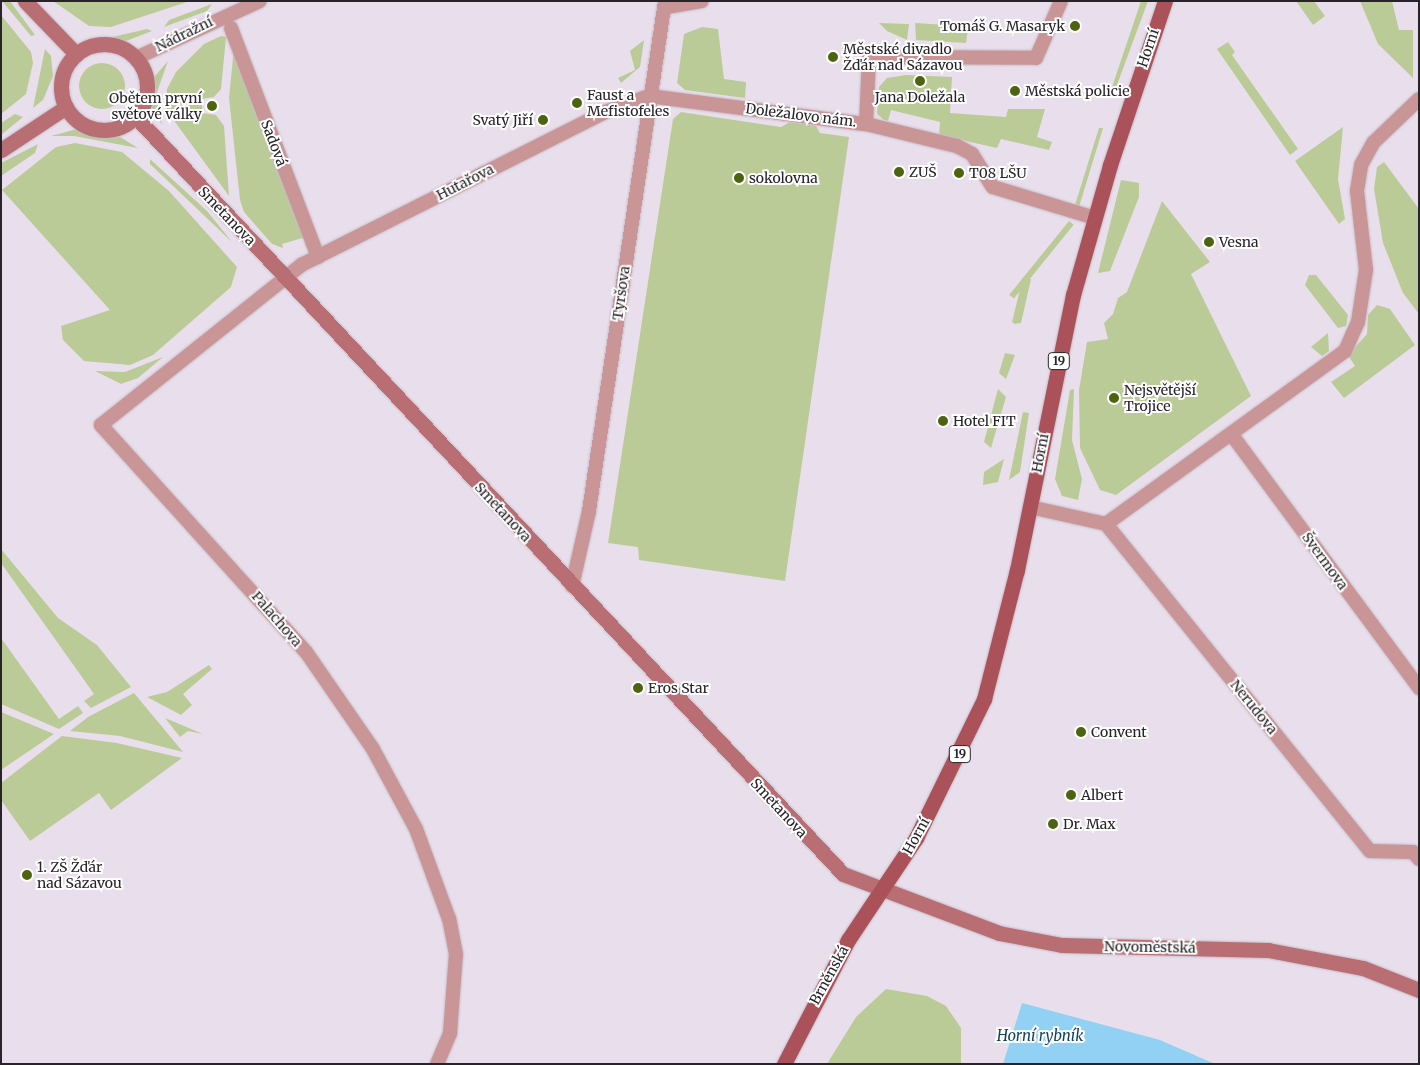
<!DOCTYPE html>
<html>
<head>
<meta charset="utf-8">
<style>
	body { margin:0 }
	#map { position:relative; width:1420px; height:1065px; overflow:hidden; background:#e9dfec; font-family:Merriweather,serif }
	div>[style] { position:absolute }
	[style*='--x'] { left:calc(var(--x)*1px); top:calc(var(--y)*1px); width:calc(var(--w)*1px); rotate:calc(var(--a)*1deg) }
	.green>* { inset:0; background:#bacb98; transform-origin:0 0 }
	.round { border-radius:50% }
	.water>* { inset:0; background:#92d1f3 }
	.roads { filter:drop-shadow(0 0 1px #c6bdc9) drop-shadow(0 0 1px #c6bdc9) }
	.street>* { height:14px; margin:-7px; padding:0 7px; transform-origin:7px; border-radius:7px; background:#ca9597 }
	.secondary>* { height:15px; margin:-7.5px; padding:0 7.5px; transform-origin:7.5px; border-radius:7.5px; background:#b96e73 }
	.secondary>.ring { margin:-7.5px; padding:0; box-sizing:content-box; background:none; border:15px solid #b96e73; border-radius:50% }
	.primary>* { height:15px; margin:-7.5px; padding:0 7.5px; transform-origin:7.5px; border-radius:7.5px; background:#ab5159 }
	.dots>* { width:14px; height:14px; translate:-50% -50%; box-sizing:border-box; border:2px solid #fff; border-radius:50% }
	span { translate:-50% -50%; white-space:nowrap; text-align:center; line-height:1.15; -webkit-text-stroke:4px #fff; paint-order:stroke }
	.shield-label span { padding:1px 4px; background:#fff; border:1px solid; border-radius:4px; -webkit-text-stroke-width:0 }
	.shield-label { font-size:12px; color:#272328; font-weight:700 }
	.poi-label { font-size:14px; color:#272328 }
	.right { translate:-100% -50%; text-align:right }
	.left { translate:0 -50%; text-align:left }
	.street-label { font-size:14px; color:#272328 }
	.water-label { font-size:15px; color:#11455c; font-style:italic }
	.frame { position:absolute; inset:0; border:2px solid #272328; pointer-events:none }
</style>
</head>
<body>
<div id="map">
	<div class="green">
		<div style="clip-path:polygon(2px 1px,10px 1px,35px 35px,31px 36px)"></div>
		<div style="clip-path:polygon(53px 1px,190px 1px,111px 27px,89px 26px)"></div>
		<div style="clip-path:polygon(1141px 1px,1148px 1px,1114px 93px,1111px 90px)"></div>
		<div style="clip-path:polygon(1296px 1px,1314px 1px,1325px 16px,1313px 25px)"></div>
		<div style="clip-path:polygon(1360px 1px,1392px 1px,1399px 30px,1413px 30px,1413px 78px,1378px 44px)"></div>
		<div style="clip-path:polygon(212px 4px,207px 11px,164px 27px,169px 20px)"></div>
		<div style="clip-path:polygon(1px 15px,31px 52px,33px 63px,26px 94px,1px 114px)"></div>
		<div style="clip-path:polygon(879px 23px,909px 24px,907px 40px,887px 31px)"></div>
		<div style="clip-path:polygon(915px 23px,1026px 30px,968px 29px,966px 43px,916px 40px)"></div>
		<div style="clip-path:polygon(702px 27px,718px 29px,724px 79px,746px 82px,745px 98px,685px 90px,677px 83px,684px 34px)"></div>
		<div style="clip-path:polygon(147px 29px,152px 31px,126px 41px,108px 38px)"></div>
		<div style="clip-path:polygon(221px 36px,226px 37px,221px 89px,214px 97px,201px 99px,203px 113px,216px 115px,224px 126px,229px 196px,167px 111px,167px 89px,176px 72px,204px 44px)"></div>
		<div style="clip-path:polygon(644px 40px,640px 67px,621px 83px,618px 78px,635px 70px,630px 51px)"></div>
		<div style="clip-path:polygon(1228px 42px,1235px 52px,1232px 55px,1298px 149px,1290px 155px,1217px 49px)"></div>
		<div style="clip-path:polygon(234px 48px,306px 237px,282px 244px,283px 248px,272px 244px,244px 212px,240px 200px,229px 98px)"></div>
		<div style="clip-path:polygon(45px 49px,51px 56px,53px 76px,43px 100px,33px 108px)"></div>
		<div style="clip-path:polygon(168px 61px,156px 95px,162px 125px,151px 106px,151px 90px,155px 76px)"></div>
		<div class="round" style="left:79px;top:63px;width:46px;height:46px"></div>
		<div style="clip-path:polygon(906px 75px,952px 77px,950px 113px,1006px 117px,1008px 109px,1045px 109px,1037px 137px,1052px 142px,1049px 150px,1001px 139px,997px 148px,939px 135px,940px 122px,891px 110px,888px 121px,884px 120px,877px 114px,879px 87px,887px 78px)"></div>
		<div style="clip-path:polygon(681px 112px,781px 127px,790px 122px,816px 126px,820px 133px,849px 137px,785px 581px,639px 560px,638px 547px,608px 543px,673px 119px)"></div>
		<div style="clip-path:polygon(15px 114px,23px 117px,1px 135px,1px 123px)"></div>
		<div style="clip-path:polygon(1343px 127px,1338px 179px,1345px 219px,1339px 224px,1295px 161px)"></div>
		<div style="clip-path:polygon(1099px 128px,1103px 128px,1079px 207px,1075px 205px)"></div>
		<div style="clip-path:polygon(77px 129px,120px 137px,138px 148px,74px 136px,51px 136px)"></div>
		<div style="clip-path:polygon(75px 143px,122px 152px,169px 191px,237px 267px,231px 287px,153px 355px,130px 365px,84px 361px,63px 340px,61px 326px,110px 310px,2px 190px,56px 147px)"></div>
		<div style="clip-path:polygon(38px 144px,35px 153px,1px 176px,1px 163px)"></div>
		<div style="clip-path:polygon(150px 159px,207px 211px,232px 242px,150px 164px)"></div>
		<div style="clip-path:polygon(1384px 162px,1419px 209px,1419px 314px,1403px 293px,1383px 243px,1374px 189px,1377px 167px)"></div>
		<div style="clip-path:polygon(1121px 180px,1139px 183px,1139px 197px,1110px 271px,1098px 273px)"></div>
		<div style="clip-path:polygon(1162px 201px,1210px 262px,1191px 274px,1251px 396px,1116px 495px,1100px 490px,1080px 448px,1079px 390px,1087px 342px,1108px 339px,1104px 323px,1113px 314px,1118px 298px,1127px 292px)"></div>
		<div style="left:1069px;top:221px;width:6px;height:95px;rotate:39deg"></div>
		<div style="clip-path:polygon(1309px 275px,1316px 275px,1348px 315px,1346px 326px,1338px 328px,1305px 285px)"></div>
		<div style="clip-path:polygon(1023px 277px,1031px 279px,1021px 323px,1015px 324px,1012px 322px)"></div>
		<div style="clip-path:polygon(1377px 305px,1390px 309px,1415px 345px,1344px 398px,1331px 382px,1355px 366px,1348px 355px,1367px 334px,1368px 315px)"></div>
		<div style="clip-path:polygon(1328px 333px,1329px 351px,1322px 356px,1311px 347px)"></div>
		<div style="clip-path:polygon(1005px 353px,1015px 355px,1006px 379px,999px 373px)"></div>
		<div style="clip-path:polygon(163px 357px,138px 378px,121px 384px,95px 371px,125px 372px)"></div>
		<div style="clip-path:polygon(998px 389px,1006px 397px,991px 448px,984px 442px)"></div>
		<div style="clip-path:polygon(1074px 389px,1072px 440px,1082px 479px,1078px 500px,1062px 496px,1055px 479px,1070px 390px)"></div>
		<div style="clip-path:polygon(1023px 412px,1029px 413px,1020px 472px,1009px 480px)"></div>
		<div style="clip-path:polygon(1004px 459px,998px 482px,983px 485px,984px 472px)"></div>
		<div style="clip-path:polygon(1px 549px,58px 618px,97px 645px,131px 687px,91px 708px,84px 701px,94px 694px,1px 563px)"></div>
		<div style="clip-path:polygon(1px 638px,59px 719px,78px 706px,83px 713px,59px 729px,1px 704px)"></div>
		<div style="clip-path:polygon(209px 665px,212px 669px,183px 694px,192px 705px,181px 715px,147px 697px,167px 692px)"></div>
		<div style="clip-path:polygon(134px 693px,183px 752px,120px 736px,70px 731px,88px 717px)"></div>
		<div style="clip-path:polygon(1px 712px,54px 734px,1px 770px)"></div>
		<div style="clip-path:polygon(165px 718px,203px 734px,188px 731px,180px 737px)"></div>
		<div style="clip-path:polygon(62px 736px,117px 743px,182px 758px,111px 810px,99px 793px,30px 841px,1px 800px,1px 783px)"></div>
		<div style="clip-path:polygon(886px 989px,927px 996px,946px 1006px,961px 1028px,961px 1064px,827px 1064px,856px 1017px)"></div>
	</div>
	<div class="water">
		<div style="clip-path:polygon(1022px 1003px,1160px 1040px,1215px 1064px,1003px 1064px)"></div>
	</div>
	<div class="roads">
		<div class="street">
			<div style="--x:668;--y:7;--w:34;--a:-10"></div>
			<div style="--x:231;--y:28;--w:245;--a:69.2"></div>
			<div style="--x:136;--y:58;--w:136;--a:-24.7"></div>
			<div style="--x:866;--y:124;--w:67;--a:-87.4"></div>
			<div style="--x:869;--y:57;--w:167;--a:0.3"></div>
			<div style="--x:1036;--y:58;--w:62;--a:-66.3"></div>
			<div style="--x:1232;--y:435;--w:315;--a:53.5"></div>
			<div style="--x:1030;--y:507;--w:78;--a:12.6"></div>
			<div style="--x:1106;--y:524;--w:295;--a:-35.9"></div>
			<div style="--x:1345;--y:351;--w:32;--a:-66"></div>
			<div style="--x:1358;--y:322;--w:53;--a:-81.3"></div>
			<div style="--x:1366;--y:270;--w:80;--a:-96.5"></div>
			<div style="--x:1357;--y:191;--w:26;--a:-81"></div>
			<div style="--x:1361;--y:165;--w:26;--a:-61"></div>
			<div style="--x:1374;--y:142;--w:62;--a:-43.7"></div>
			<div style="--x:1106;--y:524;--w:420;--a:51.1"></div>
			<div style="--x:1370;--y:851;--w:43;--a:1.3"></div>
			<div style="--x:1413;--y:852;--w:9;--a:49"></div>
			<div style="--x:572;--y:586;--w:77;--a:-77.2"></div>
			<div style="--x:589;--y:511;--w:516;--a:-81.52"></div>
			<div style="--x:437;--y:1064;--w:34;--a:-67"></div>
			<div style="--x:450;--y:1033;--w:79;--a:-85.7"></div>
			<div style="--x:456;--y:954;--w:36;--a:-101"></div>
			<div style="--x:449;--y:919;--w:96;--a:-110.1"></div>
			<div style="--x:416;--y:829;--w:91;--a:-118.3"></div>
			<div style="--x:373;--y:749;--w:118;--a:-124.6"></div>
			<div style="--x:306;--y:652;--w:306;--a:-132.1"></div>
			<div style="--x:101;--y:425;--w:258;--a:-38.6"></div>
			<div style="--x:303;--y:264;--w:338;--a:-26.7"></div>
			<div style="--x:605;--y:112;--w:47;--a:-20"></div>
			<div style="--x:649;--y:96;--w:219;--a:7.4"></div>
			<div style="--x:866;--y:124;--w:94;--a:13.6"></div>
			<div style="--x:957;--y:146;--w:17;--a:28"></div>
			<div style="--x:972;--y:154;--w:39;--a:58"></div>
			<div style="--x:993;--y:187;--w:107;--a:16.9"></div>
		</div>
		<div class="secondary">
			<div style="--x:25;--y:1;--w:74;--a:46.1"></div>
			<div class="ring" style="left:61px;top:44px;width:71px;height:71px"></div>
			<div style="--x:135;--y:116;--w:1037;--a:46.95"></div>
			<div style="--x:843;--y:874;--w:167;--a:20.7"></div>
			<div style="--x:999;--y:933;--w:64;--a:10.8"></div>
			<div style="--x:1062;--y:945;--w:206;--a:1.4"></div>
			<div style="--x:1268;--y:950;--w:97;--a:10.7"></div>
			<div style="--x:1363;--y:968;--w:60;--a:21.4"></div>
			<div style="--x:1;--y:150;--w:78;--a:-33.5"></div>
		</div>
		<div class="primary">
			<div style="--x:784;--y:1064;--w:140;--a:-62.7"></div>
			<div style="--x:848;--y:940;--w:123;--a:-56.3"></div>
			<div style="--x:916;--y:838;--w:155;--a:-63.9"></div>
			<div style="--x:984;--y:699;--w:133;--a:-75.7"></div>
			<div style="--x:1017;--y:570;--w:281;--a:-78.5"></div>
			<div style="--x:1073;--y:295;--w:135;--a:-74.1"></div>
			<div style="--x:1110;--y:165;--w:173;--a:-71.5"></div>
		</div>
	</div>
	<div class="dots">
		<div style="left:1075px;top:26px;background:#4c6310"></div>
		<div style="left:833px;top:57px;background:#4c6310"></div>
		<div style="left:920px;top:81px;background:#4c6310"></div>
		<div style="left:1015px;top:91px;background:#4c6310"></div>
		<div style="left:577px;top:103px;background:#4c6310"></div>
		<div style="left:212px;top:106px;background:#4c6310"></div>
		<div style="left:543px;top:120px;background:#4c6310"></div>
		<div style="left:899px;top:172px;background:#4c6310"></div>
		<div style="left:959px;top:173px;background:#4c6310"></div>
		<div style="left:739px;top:178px;background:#4c6310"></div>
		<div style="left:1209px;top:242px;background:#4c6310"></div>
		<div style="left:1114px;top:398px;background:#4c6310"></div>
		<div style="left:943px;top:421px;background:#4c6310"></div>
		<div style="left:638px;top:688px;background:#4c6310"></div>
		<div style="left:1081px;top:732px;background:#4c6310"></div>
		<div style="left:1071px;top:795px;background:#4c6310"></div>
		<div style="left:1053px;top:824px;background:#4c6310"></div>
		<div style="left:27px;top:875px;background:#4c6310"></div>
	</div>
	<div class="shield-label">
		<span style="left:1059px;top:361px">19</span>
		<span style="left:960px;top:754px">19</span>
	</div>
	<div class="poi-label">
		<span class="right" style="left:1065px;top:26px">Tomáš G. Masaryk</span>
		<span class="left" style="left:843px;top:57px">Městské divadlo<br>Žďár nad Sázavou</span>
		<span class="left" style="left:1025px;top:91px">Městská policie</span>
		<span class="left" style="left:587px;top:103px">Faust a<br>Mefistofeles</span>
		<span style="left:920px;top:97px">Jana Doležala</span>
		<span class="right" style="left:202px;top:106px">Obětem první<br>světové války</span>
		<span class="right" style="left:533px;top:120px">Svatý Jiří</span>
		<span class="left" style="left:909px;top:172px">ZUŠ</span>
		<span class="left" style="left:969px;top:173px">T08 LŠU</span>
		<span class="left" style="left:749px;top:178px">sokolovna</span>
		<span class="left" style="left:1219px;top:242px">Vesna</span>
		<span class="left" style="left:1124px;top:398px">Nejsvětější<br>Trojice</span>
		<span class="left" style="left:953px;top:421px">Hotel FIT</span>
		<span class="left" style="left:648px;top:688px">Eros Star</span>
		<span class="left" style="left:1091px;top:732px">Convent</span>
		<span class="left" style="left:1081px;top:795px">Albert</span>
		<span class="left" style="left:1063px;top:824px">Dr. Max</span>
		<span class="left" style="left:37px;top:875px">1. ZŠ Žďár<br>nad Sázavou</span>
	</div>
	<div class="street-label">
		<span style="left:184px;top:34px;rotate:-26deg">Nádražní</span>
		<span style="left:1148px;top:48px;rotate:-71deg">Horní</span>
		<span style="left:801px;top:115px;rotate:7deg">Doležalovo nám.</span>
		<span style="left:274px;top:143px;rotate:69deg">Sadová</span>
		<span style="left:465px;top:182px;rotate:-27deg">Hutařova</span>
		<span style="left:227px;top:216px;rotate:46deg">Smetanova</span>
		<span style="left:621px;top:293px;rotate:-82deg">Tyršova</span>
		<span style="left:1040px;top:453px;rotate:-79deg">Horní</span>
		<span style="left:503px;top:512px;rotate:47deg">Smetanova</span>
		<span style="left:1325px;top:561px;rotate:54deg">Švermova</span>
		<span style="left:277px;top:619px;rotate:49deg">Palachova</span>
		<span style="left:1254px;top:707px;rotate:51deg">Nerudova</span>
		<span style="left:779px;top:808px;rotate:47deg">Smetanova</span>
		<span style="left:916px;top:836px;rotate:-61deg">Horní</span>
		<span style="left:1150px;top:947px;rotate:1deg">Novoměstská</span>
		<span style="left:829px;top:975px;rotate:-61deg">Brněnská</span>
	</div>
	<div class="water-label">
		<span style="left:1040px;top:1036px">Horní rybník</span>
	</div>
	<div class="frame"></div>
</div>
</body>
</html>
